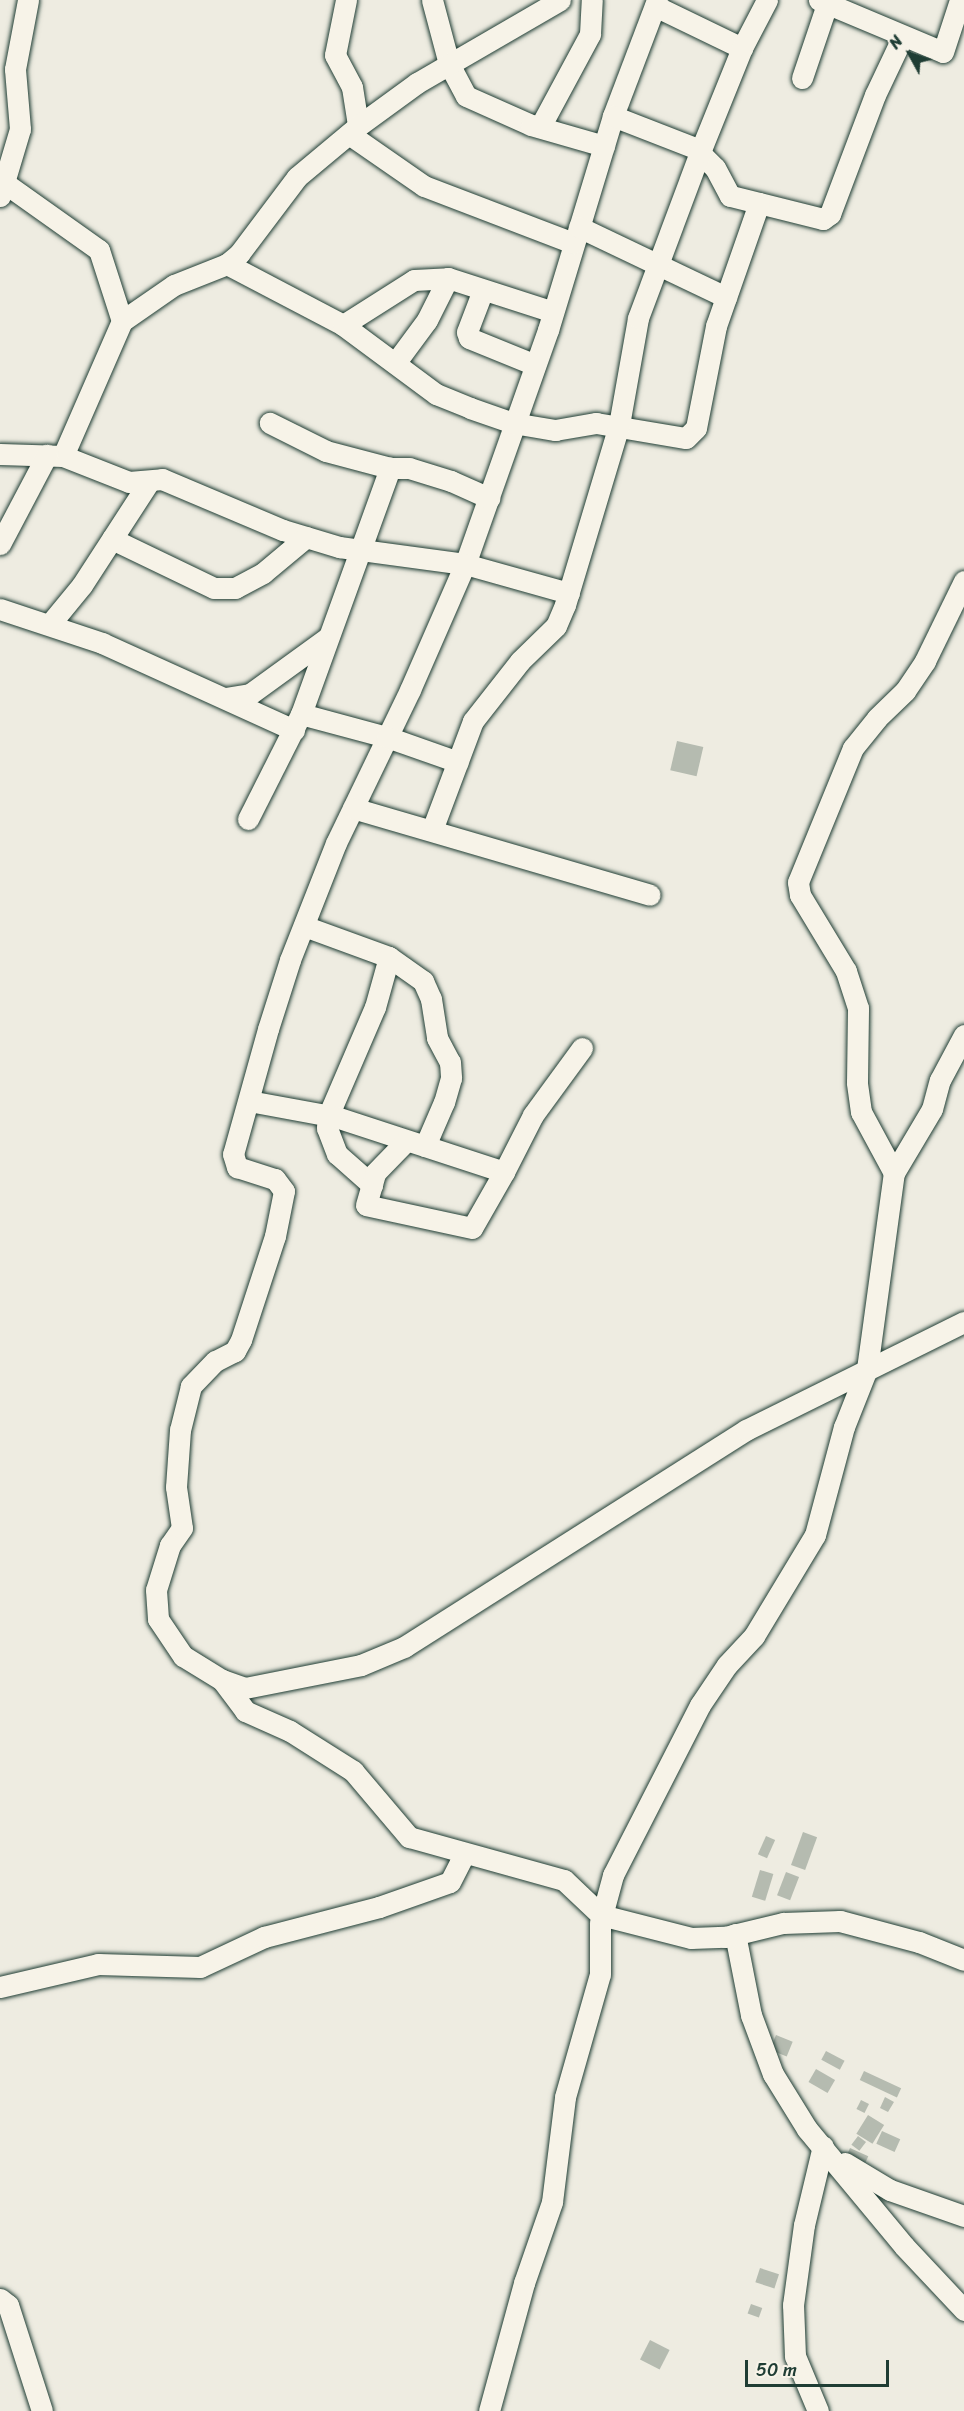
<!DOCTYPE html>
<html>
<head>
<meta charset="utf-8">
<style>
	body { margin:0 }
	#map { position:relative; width:964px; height:2411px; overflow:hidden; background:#eeece1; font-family:Sriracha,sans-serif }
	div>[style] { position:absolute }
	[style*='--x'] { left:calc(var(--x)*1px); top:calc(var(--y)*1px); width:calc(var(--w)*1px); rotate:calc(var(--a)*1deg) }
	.building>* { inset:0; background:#b5bbb0; transform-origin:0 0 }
	.roads { filter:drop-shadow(0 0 2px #1f3d34) drop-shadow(0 0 2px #1f3d34) }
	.minor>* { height:21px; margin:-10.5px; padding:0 10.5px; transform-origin:10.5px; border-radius:10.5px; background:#f7f3e8 }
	span { translate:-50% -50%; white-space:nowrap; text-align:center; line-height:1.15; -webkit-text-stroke:4.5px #f7f3e8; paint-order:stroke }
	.north { position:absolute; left:880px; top:24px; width:60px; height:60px; -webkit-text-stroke:4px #f7f3e8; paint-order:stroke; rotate:310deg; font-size:16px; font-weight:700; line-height:24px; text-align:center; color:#1f3d34 }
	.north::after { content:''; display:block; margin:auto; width:21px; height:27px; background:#1f3d34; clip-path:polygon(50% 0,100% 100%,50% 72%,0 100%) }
	.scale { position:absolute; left:745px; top:2360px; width:144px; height:27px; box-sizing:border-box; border:3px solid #1f3d34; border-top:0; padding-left:8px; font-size:18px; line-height:21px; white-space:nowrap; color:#1f3d34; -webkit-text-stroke:4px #f7f3e8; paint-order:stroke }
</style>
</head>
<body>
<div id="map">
	<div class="building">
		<div style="left:677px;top:741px;width:27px;height:30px;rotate:13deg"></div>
		<div style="left:803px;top:1832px;width:15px;height:35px;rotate:20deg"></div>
		<div style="left:766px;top:1836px;width:10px;height:20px;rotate:24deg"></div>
		<div style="left:760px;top:1870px;width:14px;height:28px;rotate:17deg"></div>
		<div style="left:786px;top:1872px;width:14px;height:25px;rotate:21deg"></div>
		<div style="left:776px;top:2035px;width:18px;height:16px;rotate:22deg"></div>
		<div style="left:826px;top:2051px;width:21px;height:10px;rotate:28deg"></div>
		<div style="left:816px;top:2069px;width:22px;height:15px;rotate:30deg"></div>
		<div style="left:864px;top:2071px;width:41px;height:10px;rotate:25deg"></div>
		<div style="clip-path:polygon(885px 2097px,894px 2102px,888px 2112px,880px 2108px)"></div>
		<div style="left:861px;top:2100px;width:9px;height:10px;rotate:27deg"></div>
		<div style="left:868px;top:2115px;width:19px;height:22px;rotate:32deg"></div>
		<div style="left:882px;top:2131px;width:20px;height:14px;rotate:24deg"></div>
		<div style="left:858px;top:2136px;width:10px;height:11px;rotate:37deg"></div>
		<div style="left:850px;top:2148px;width:20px;height:10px;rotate:24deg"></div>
		<div style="left:760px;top:2268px;width:20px;height:15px;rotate:18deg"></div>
		<div style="left:751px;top:2304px;width:12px;height:10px;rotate:20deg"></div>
		<div style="left:650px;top:2340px;width:22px;height:22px;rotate:27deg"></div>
	</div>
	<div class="roads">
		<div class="minor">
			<div style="--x:346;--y:0;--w:56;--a:101.3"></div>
			<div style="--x:335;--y:55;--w:36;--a:62"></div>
			<div style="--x:352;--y:87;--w:39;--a:81"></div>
			<div style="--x:432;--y:0;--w:66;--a:75.1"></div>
			<div style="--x:449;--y:64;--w:36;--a:62"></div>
			<div style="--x:466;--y:96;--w:71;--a:24"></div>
			<div style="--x:531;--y:125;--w:76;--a:16"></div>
			<div style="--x:657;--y:0;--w:124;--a:110.8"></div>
			<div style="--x:613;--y:116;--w:224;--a:106.9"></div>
			<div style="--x:548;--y:330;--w:248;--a:109.5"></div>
			<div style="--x:465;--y:564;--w:137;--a:113.6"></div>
			<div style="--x:410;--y:690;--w:170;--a:115.8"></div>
			<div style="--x:336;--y:843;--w:126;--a:111.5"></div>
			<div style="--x:290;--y:960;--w:72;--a:107.7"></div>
			<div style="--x:268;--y:1029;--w:130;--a:105.6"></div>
			<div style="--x:233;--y:1154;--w:14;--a:73"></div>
			<div style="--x:237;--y:1167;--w:40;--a:18"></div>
			<div style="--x:275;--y:1179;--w:15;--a:53"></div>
			<div style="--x:284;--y:1191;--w:46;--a:101.3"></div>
			<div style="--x:275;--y:1236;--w:109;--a:108.1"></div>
			<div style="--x:241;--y:1340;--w:13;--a:119"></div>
			<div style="--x:235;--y:1351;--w:22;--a:153"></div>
			<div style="--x:215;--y:1361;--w:35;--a:134"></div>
			<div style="--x:191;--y:1386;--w:45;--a:104"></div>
			<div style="--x:180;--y:1430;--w:57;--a:94"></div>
			<div style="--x:176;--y:1487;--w:41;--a:81.7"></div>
			<div style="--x:182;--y:1528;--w:21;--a:125"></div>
			<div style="--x:170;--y:1545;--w:47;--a:107.3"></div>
			<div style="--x:156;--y:1590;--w:29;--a:86"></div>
			<div style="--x:158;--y:1619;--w:45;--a:56"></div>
			<div style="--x:183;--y:1656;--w:46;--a:31.6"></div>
			<div style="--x:222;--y:1680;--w:24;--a:19"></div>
			<div style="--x:245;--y:1688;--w:118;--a:-11.2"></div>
			<div style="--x:361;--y:1665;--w:47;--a:-22.7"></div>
			<div style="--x:404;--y:1647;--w:405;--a:-32.4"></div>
			<div style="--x:746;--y:1430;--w:243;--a:-26.4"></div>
			<div style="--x:819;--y:0;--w:134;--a:22.8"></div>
			<div style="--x:943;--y:52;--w:55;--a:-71.9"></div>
			<div style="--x:655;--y:6;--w:97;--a:25.8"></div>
			<div style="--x:802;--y:78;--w:78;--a:-71.3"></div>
			<div style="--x:540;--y:127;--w:106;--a:-61.7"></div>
			<div style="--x:590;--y:34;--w:34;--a:-87"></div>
			<div style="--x:349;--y:134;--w:91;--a:34.7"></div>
			<div style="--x:424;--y:186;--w:160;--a:20.9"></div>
			<div style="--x:6;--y:184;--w:114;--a:35.4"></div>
			<div style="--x:99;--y:250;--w:75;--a:72.1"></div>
			<div style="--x:0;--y:196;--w:70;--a:-73.4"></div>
			<div style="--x:20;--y:129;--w:60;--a:-94.8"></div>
			<div style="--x:15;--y:69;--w:70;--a:-79.3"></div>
			<div style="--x:759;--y:203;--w:66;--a:14"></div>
			<div style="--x:823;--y:219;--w:9;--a:-36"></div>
			<div style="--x:830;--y:214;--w:127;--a:-69.3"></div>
			<div style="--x:875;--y:95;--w:65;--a:-64.6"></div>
			<div style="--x:579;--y:227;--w:163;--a:25.5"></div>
			<div style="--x:227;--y:264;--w:131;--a:27.7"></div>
			<div style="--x:343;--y:325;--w:116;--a:36.6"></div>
			<div style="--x:436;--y:394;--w:37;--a:22"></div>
			<div style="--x:470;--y:408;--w:46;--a:19.2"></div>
			<div style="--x:513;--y:423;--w:43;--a:9.5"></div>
			<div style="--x:555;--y:430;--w:42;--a:-9.7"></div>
			<div style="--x:596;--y:423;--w:91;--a:9.5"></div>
			<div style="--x:686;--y:438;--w:14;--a:-45"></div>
			<div style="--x:696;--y:428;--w:104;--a:-78.9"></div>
			<div style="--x:716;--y:326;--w:130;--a:-70.7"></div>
			<div style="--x:759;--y:203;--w:30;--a:-166"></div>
			<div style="--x:730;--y:196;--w:32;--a:-118"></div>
			<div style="--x:715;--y:168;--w:28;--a:-135"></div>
			<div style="--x:695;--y:148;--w:88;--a:-158.7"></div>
			<div style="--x:483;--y:290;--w:45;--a:110.9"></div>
			<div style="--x:467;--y:332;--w:6;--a:72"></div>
			<div style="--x:469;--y:338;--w:69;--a:22.1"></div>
			<div style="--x:343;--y:325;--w:84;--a:-32.4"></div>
			<div style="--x:414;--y:280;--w:34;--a:-3"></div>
			<div style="--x:448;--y:278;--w:110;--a:17.9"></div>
			<div style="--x:396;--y:362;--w:52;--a:-53.6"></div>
			<div style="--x:427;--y:320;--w:47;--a:-63.4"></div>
			<div style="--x:0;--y:454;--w:63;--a:1.8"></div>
			<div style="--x:63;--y:456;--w:71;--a:21.5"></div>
			<div style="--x:129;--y:482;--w:33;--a:-5"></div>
			<div style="--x:162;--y:479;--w:131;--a:22.9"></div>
			<div style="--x:283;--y:530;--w:59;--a:16.9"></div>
			<div style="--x:339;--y:547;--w:127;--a:7.7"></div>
			<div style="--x:465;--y:564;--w:108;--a:15.6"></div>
			<div style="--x:63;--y:456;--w:147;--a:-66.4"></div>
			<div style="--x:122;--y:321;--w:63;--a:-34.7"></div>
			<div style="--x:174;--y:285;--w:57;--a:-21.6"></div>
			<div style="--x:227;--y:264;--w:16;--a:-40"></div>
			<div style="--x:239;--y:254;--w:96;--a:-53"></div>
			<div style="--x:297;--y:177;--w:80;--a:-39.9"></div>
			<div style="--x:358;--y:126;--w:73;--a:-36.1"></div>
			<div style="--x:417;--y:83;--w:165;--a:-30.1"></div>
			<div style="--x:390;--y:468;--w:19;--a:0"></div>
			<div style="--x:409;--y:468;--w:44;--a:17.2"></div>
			<div style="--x:451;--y:481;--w:42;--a:24.1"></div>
			<div style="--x:112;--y:539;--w:113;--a:25.7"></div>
			<div style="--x:214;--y:588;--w:21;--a:0"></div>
			<div style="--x:235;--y:588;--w:32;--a:-28"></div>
			<div style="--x:263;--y:573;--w:56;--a:-39.9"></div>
			<div style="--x:0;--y:544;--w:101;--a:-62.2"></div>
			<div style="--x:0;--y:609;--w:108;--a:18.4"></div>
			<div style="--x:102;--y:643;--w:211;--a:24.4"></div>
			<div style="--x:50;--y:624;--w:50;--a:-50.6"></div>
			<div style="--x:82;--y:585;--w:123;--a:-57"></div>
			<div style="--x:225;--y:698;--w:25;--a:-9"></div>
			<div style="--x:250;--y:694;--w:95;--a:-36"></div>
			<div style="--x:301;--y:714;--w:89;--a:15"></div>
			<div style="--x:387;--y:737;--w:75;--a:19.4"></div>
			<div style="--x:353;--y:808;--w:309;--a:16.3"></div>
			<div style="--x:248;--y:819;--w:118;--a:-63.2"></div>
			<div style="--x:301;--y:714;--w:262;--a:-70.1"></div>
			<div style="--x:390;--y:468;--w:66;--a:-165.1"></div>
			<div style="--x:326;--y:451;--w:63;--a:-153.4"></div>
			<div style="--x:432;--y:830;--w:116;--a:-69.4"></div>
			<div style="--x:473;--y:721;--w:76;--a:-51.9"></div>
			<div style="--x:520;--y:661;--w:50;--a:-44.2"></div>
			<div style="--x:556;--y:626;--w:23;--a:-67"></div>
			<div style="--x:565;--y:605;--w:188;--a:-73.3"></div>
			<div style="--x:619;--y:425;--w:109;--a:-79.9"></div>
			<div style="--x:638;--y:318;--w:177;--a:-69.5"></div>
			<div style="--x:700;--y:152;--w:112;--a:-68"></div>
			<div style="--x:742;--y:48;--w:54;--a:-62.5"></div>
			<div style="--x:304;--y:926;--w:90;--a:20"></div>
			<div style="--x:389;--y:957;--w:52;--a:105.6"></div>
			<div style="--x:375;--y:1007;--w:119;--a:113.3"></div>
			<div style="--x:328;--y:1116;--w:12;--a:95"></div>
			<div style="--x:327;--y:1128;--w:28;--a:69"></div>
			<div style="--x:337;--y:1154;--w:47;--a:41.5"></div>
			<div style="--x:389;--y:957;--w:42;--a:35.2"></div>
			<div style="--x:423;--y:981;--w:20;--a:66"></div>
			<div style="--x:431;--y:999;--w:39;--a:81"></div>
			<div style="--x:437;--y:1038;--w:27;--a:62"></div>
			<div style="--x:450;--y:1062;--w:16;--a:86"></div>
			<div style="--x:451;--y:1078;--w:25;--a:106"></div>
			<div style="--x:444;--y:1102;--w:48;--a:113.4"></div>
			<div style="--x:249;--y:1101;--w:88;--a:10.4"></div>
			<div style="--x:336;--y:1117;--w:177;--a:18.1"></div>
			<div style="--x:504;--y:1172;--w:64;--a:119.7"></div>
			<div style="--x:472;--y:1228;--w:108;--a:-167.8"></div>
			<div style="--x:366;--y:1205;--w:33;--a:-74"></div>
			<div style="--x:375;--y:1173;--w:45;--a:-45.9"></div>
			<div style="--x:504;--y:1172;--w:64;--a:-63"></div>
			<div style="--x:533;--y:1115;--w:83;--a:-53.8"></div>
			<div style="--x:894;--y:1173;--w:74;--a:-59.3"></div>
			<div style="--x:932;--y:1109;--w:30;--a:-75"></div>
			<div style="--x:940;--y:1080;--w:51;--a:-61.9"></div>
			<div style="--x:222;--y:1680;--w:39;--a:53"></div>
			<div style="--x:245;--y:1711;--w:49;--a:24"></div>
			<div style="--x:290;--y:1731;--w:75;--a:32.4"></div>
			<div style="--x:353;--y:1771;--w:87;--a:49.7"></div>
			<div style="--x:409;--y:1837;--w:161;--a:15.5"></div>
			<div style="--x:564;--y:1880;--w:51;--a:43.4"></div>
			<div style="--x:601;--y:1915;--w:93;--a:14.3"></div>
			<div style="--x:691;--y:1938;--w:34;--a:-2"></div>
			<div style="--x:725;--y:1937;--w:60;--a:-13.6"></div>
			<div style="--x:783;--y:1923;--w:57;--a:-2"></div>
			<div style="--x:840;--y:1921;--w:82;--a:14.9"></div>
			<div style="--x:919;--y:1942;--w:48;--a:21.8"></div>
			<div style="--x:735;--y:1934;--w:83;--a:78.8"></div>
			<div style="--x:751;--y:2015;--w:63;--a:69.6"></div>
			<div style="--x:773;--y:2074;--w:65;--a:58.3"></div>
			<div style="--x:807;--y:2129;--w:152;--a:50.3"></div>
			<div style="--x:904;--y:2246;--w:88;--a:46.8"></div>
			<div style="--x:0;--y:1987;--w:101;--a:-13.2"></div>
			<div style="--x:98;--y:1964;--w:102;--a:1.7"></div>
			<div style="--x:200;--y:1967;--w:71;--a:-25.1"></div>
			<div style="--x:264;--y:1937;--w:119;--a:-14.6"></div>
			<div style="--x:379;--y:1907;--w:75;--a:-19.4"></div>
			<div style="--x:450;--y:1882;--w:30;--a:-63"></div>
			<div style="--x:845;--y:2163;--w:52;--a:31"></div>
			<div style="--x:890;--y:2190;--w:78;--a:19.4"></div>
			<div style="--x:0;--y:2299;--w:10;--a:37"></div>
			<div style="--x:8;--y:2305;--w:111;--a:72.2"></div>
			<div style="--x:489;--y:2411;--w:133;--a:-74.7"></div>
			<div style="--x:524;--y:2283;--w:86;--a:-70.9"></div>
			<div style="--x:552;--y:2202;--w:106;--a:-82.9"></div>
			<div style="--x:565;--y:2097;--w:128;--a:-74.1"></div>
			<div style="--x:600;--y:1974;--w:51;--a:-90"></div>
			<div style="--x:600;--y:1923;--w:50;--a:-74.8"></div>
			<div style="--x:613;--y:1875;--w:191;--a:-62.9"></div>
			<div style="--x:700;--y:1705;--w:48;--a:-56"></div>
			<div style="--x:727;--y:1665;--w:40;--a:-47"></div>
			<div style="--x:754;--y:1636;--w:118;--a:-58.9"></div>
			<div style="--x:815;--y:1535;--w:112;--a:-75"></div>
			<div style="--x:844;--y:1427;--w:62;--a:-68.4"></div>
			<div style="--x:867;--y:1369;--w:198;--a:-82.2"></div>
			<div style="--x:894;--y:1173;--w:69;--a:-118.4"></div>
			<div style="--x:861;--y:1112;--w:30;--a:-98"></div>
			<div style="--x:857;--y:1082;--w:74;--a:-89.2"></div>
			<div style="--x:858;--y:1008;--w:39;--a:-108"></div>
			<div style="--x:846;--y:971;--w:89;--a:-121.2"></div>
			<div style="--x:800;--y:895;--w:13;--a:-99"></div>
			<div style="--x:798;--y:882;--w:145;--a:-67.7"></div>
			<div style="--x:853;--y:748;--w:38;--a:-51"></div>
			<div style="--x:877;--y:718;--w:39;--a:-44"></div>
			<div style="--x:905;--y:691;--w:36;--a:-56"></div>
			<div style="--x:925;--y:661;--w:89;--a:-64"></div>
			<div style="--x:818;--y:2411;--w:60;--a:-112.7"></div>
			<div style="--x:795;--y:2356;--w:51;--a:-92.2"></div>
			<div style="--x:793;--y:2305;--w:81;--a:-82.2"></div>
			<div style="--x:804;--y:2225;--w:81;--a:-76.5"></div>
		</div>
	</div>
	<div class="north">N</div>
	<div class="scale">50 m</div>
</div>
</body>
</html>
